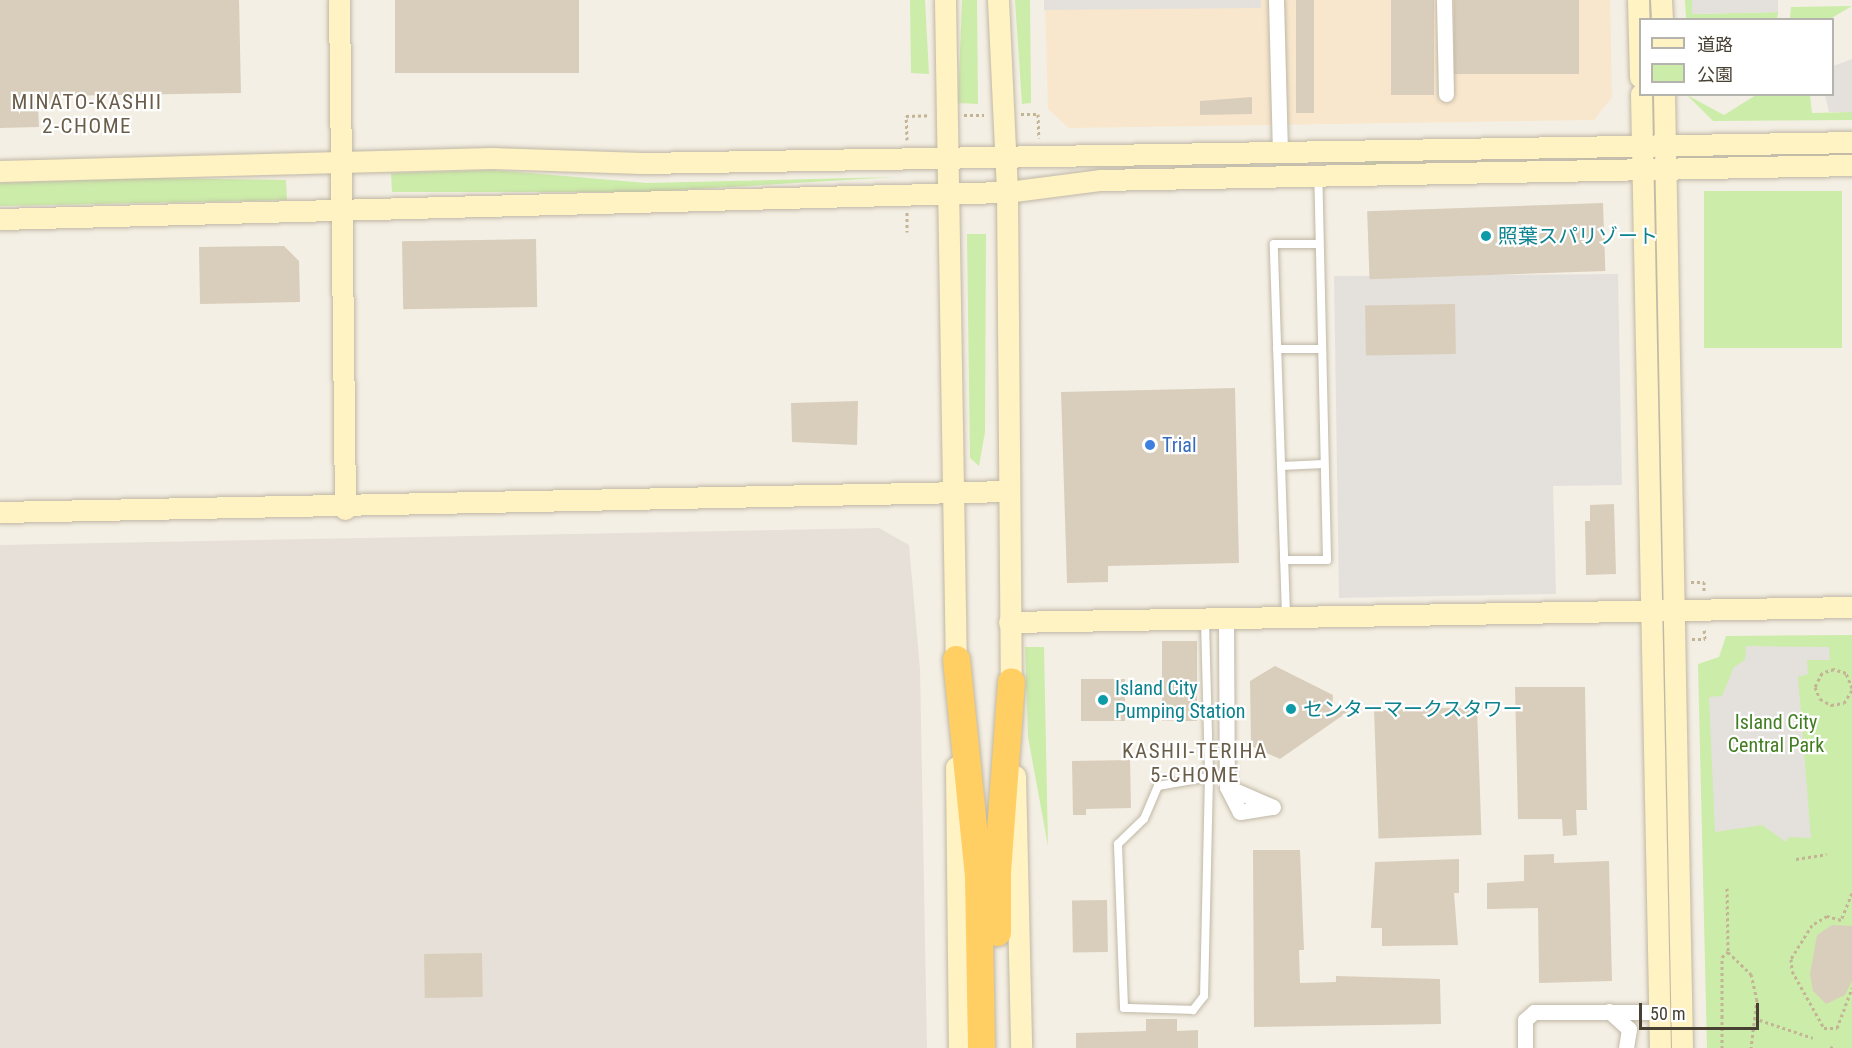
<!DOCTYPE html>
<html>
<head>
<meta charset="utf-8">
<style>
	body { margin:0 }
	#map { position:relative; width:1852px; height:1048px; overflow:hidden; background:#f4efe4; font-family:"Roboto Condensed","Noto Sans JP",sans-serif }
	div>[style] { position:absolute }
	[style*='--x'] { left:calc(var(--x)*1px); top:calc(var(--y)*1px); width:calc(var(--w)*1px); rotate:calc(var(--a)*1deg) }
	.commercial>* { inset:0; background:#f8e7cd }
	.industrial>* { inset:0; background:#e6e0d9 }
	.green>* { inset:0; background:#cceca9; transform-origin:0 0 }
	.parking>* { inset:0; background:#e4e1dd }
	.building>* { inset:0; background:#d9cebb; transform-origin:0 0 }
	.path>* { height:3px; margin-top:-1.5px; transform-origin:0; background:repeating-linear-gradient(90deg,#c3b496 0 3px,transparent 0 6px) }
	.roads { filter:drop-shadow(0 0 2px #c0b8a6) drop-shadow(0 0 2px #c0b8a6) }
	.lane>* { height:8px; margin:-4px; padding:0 4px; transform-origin:4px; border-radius:4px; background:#fff }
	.street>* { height:15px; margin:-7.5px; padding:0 7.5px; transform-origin:7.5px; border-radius:7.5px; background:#fff }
	.secondary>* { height:21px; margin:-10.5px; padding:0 10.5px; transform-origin:10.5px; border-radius:10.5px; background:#fff2c3 }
	.highway>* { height:27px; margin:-13.5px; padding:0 13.5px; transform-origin:13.5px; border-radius:13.5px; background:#ffcf64 }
	.dots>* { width:16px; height:16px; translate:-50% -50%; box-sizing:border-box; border:3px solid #fff; border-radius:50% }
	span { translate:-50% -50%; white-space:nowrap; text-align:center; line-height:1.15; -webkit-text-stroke:4.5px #fff; paint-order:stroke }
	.culture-label { font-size:20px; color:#0d838f }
	.left { translate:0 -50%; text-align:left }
	.shop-label { font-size:20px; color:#366cbe }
	.park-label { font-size:20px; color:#427e21 }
	.neighbourhood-label { font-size:21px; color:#6a5e4a; letter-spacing:1.5px }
	.legend { position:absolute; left:1639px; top:18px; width:195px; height:78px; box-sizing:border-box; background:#fff; border:2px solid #b5b3ad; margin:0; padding:8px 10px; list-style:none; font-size:18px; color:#474033 }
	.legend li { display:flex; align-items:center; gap:12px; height:30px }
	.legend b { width:30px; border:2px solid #b5b3ad }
	.scale { position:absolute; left:1639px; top:1003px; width:120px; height:27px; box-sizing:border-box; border:3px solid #474033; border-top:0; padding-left:8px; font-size:18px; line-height:21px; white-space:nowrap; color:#474033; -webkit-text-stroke:4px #fff; paint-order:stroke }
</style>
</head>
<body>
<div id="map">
	<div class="commercial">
		<div style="clip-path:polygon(1045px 0,1610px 0,1612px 97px,1594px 120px,1069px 128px,1048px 109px)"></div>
	</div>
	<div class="industrial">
		<div style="clip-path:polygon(879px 528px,909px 545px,920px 669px,927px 1048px,0 1048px,0 545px)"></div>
	</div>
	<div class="green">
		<div style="clip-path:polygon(910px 0,925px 0,929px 74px,911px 73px)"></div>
		<div style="clip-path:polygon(962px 0,977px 0,978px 104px,958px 103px)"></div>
		<div style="clip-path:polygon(1015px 0,1030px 0,1031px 103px,1022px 104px)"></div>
		<div style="clip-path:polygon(1685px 0,1692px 0,1692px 14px,1778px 12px,1777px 19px,1686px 19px)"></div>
		<div style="clip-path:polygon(1852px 6px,1830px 19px,1790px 18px,1791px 7px)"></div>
		<div style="clip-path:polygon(1687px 95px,1724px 115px,1756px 95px,1810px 95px,1812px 113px,1852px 112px,1852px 120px,1713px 121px)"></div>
		<div style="left:1390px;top:159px;width:6px;height:132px;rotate:81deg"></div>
		<div style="clip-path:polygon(492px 170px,647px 183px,895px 177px,646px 192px,392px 192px,391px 173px)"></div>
		<div style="clip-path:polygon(146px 178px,286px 180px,287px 200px,0 206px,0 183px)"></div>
		<div style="left:1842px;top:191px;width:157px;height:138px;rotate:90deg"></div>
		<div style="clip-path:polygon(967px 234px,986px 234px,985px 432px,979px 466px,970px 458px)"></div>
		<div style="left:1658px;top:335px;width:104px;height:5px;rotate:88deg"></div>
		<div style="clip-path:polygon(1852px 635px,1852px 1048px,1707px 1048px,1698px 664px,1719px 657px,1726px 636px)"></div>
		<div style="clip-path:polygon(1025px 647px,1044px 647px,1048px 846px,1028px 737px)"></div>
	</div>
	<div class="parking">
		<div style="clip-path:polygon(1044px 0,1261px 0,1261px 8px,1044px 10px)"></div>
		<div style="clip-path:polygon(1692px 0,1778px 0,1778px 12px,1692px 14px)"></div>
		<div style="clip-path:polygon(1852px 59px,1852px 112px,1829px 112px,1825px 95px,1832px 94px,1833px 66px)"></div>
		<div style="clip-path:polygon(1618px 274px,1622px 485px,1553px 486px,1556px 594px,1339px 598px,1334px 276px)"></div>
		<div style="clip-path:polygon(1746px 646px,1829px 647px,1830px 660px,1807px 660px,1808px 674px,1798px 677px,1811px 838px,1789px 837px,1786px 842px,1762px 825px,1715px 832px,1709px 697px,1722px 696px,1734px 667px,1745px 660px)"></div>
	</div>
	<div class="building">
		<div style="clip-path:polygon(0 0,239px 0,241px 93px,53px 96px,53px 104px,38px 105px,39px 127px,0 128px)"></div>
		<div style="left:395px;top:0;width:184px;height:73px"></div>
		<div style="left:1296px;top:0;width:18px;height:113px"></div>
		<div style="left:1391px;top:0;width:43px;height:95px"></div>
		<div style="left:1454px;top:0;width:125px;height:74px"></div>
		<div style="clip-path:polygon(1252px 97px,1252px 114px,1200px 115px,1200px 101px)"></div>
		<div style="left:1603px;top:203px;width:68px;height:236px;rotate:88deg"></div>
		<div style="left:536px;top:239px;width:68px;height:134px;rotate:89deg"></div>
		<div style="clip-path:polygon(284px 246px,299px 261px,300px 302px,200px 304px,199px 247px)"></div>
		<div style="left:1455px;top:304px;width:50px;height:90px;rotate:89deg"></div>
		<div style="clip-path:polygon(1235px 388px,1239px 563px,1108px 566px,1108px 582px,1067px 583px,1061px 392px)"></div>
		<div style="clip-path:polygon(858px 401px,857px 445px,792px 442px,791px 403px)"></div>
		<div style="clip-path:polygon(1614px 504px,1616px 574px,1586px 575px,1585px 521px,1590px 521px,1590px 505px)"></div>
		<div style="left:1162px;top:641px;width:35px;height:80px"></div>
		<div style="clip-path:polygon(1275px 666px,1333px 695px,1332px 711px,1349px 711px,1280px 759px,1251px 746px,1250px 681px)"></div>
		<div style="left:1081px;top:679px;width:44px;height:42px"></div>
		<div style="clip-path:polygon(1515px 687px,1585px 687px,1587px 810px,1576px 810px,1577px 835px,1563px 836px,1562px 819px,1518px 819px)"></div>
		<div style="left:1477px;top:707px;width:128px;height:103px;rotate:88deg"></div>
		<div style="clip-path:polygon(1130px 760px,1131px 808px,1086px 809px,1086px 815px,1073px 815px,1072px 761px)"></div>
		<div style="clip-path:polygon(1253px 850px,1300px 850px,1304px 950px,1299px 950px,1300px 983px,1336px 982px,1336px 976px,1440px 979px,1441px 1024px,1254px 1027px)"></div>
		<div style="clip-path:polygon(1554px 854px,1554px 863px,1609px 861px,1612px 981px,1539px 983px,1538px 908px,1487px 909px,1487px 883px,1524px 881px,1524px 855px)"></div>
		<div style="clip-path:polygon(1459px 859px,1459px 893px,1454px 893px,1458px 945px,1382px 946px,1382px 928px,1371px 928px,1375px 862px)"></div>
		<div style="left:1107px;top:900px;width:52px;height:35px;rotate:89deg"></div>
		<div style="clip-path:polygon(1832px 925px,1852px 926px,1852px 981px,1845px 995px,1826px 1004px,1813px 991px,1810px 974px,1817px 935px)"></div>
		<div style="left:482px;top:953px;width:44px;height:58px;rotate:89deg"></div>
		<div style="clip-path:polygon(1146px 1019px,1177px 1019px,1177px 1031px,1198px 1030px,1198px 1048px,1076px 1048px,1076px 1033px,1146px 1031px)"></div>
	</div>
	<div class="path">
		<div style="--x:1021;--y:114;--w:17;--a:0"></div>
		<div style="--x:1038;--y:114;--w:24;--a:88"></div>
		<div style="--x:964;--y:115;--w:20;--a:0"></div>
		<div style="--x:907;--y:140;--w:24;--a:-92"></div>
		<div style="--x:906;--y:116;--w:24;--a:-2"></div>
		<div style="--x:907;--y:212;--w:20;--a:90"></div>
		<div style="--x:1691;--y:582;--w:13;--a:0"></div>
		<div style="--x:1704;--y:582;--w:10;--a:90"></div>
		<div style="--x:1692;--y:639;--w:13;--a:0"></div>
		<div style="--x:1705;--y:639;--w:11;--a:-95"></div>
		<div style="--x:1852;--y:688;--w:16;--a:-112"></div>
		<div style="--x:1846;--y:673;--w:13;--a:-162"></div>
		<div style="--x:1834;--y:669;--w:13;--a:162"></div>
		<div style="--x:1822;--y:673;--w:16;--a:117"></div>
		<div style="--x:1815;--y:687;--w:13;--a:67"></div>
		<div style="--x:1820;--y:699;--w:13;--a:29"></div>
		<div style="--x:1831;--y:705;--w:13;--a:-9"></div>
		<div style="--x:1844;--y:703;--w:15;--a:-58"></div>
		<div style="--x:1796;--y:859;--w:31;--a:-9"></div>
		<div style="--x:1727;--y:888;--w:64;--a:89.1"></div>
		<div style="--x:1728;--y:952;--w:32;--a:44"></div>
		<div style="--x:1751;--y:974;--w:26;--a:77"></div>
		<div style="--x:1757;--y:999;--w:49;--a:97"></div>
		<div style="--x:1852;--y:893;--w:29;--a:112"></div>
		<div style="--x:1841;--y:920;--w:15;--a:-164"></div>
		<div style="--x:1827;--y:916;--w:17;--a:149"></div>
		<div style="--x:1812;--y:925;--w:40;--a:122"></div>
		<div style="--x:1791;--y:959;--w:12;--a:85"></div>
		<div style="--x:1792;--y:971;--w:65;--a:60.7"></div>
		<div style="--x:1824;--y:1028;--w:13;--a:0"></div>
		<div style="--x:1837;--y:1028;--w:43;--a:-69.4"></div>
		<div style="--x:1754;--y:1018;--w:62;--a:18.7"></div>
		<div style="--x:1830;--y:1047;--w:3;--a:18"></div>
		<div style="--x:1722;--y:1048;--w:91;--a:-90"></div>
		<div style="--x:1722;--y:957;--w:8;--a:-40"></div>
	</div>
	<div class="roads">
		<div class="lane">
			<div style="--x:1277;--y:349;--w:44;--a:0"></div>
			<div style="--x:1281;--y:466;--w:43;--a:-2.7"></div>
			<div style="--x:1284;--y:560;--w:43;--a:0"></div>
			<div style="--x:1327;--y:560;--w:382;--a:-91.3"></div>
			<div style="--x:1286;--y:615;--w:371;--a:-91.9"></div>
			<div style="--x:1274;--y:244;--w:45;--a:0"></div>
			<div style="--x:1205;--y:621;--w:156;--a:88.5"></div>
			<div style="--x:1209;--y:777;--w:219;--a:91.3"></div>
			<div style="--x:1204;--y:996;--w:18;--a:128"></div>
			<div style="--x:1193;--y:1010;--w:69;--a:-178.3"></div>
			<div style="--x:1124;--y:1008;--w:164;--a:-92.1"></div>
			<div style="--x:1118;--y:844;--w:36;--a:-44"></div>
			<div style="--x:1144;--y:819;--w:36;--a:-67"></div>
			<div style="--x:1158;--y:786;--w:52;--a:-10"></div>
		</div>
		<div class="street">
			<div style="--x:1276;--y:0;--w:153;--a:88.5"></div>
			<div style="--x:1444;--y:0;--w:94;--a:88.8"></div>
			<div style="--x:1226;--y:620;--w:167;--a:89.7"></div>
			<div style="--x:1227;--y:787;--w:28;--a:63"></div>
			<div style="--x:1240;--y:812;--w:33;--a:-9"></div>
			<div style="--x:1227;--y:787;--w:50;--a:23.5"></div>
			<div style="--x:1609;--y:1011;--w:27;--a:42"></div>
			<div style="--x:1629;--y:1029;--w:19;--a:99"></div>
			<div style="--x:1525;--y:1048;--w:28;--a:-90"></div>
			<div style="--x:1525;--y:1020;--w:12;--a:-42"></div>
			<div style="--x:1534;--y:1012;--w:124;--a:0"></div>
		</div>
		<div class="secondary">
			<div style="--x:339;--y:0;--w:509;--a:89.32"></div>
			<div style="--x:945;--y:0;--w:672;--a:89.06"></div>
			<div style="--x:998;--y:0;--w:192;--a:87.3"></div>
			<div style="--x:1007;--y:192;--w:505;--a:89.55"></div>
			<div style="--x:1638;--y:0;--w:77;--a:88.5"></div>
			<div style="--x:1661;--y:0;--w:20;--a:87"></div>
			<div style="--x:1641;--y:94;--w:954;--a:88.86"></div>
			<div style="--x:1664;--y:94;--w:954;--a:88.92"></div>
			<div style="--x:0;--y:171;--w:492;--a:-1.5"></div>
			<div style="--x:492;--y:158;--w:150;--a:1.9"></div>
			<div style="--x:642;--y:163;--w:1210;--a:-0.99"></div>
			<div style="--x:0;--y:219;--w:1007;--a:-1.54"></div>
			<div style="--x:1007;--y:192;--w:94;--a:-7.4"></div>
			<div style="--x:1100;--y:180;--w:752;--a:-1.14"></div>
			<div style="--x:0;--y:512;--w:1008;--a:-1.19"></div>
			<div style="--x:1009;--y:622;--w:843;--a:-1.02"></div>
			<div style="--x:956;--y:767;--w:281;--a:89.4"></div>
			<div style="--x:1015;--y:776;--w:272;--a:88.7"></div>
		</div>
		<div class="highway">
			<div style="--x:956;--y:659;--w:217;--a:84.2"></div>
			<div style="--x:978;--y:875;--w:173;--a:89"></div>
			<div style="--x:997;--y:932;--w:60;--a:-90"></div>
			<div style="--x:997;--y:872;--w:191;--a:-85.8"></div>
		</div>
	</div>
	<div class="dots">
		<div style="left:1486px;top:236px;background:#0f9aa8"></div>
		<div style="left:1150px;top:445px;background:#3f7fe0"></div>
		<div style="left:1103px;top:700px;background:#0f9aa8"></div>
		<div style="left:1291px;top:709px;background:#0f9aa8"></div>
	</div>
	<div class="culture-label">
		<span class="left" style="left:1498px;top:236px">照葉スパリゾート</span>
		<span class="left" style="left:1115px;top:700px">Island City<br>Pumping Station</span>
		<span class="left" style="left:1303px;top:709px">センターマークスタワー</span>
	</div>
	<div class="shop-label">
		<span class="left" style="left:1162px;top:445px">Trial</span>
	</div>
	<div class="park-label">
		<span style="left:1776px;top:734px">Island City<br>Central Park</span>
	</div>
	<div class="neighbourhood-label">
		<span style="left:87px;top:114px">MINATO-KASHII<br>2-CHOME</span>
		<span style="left:1195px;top:763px">KASHII-TERIHA<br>5-CHOME</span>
	</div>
	<ul class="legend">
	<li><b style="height:8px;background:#fff2c3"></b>道路</li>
	<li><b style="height:16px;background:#cceca9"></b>公園</li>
	</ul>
	<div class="scale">50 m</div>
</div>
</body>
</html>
